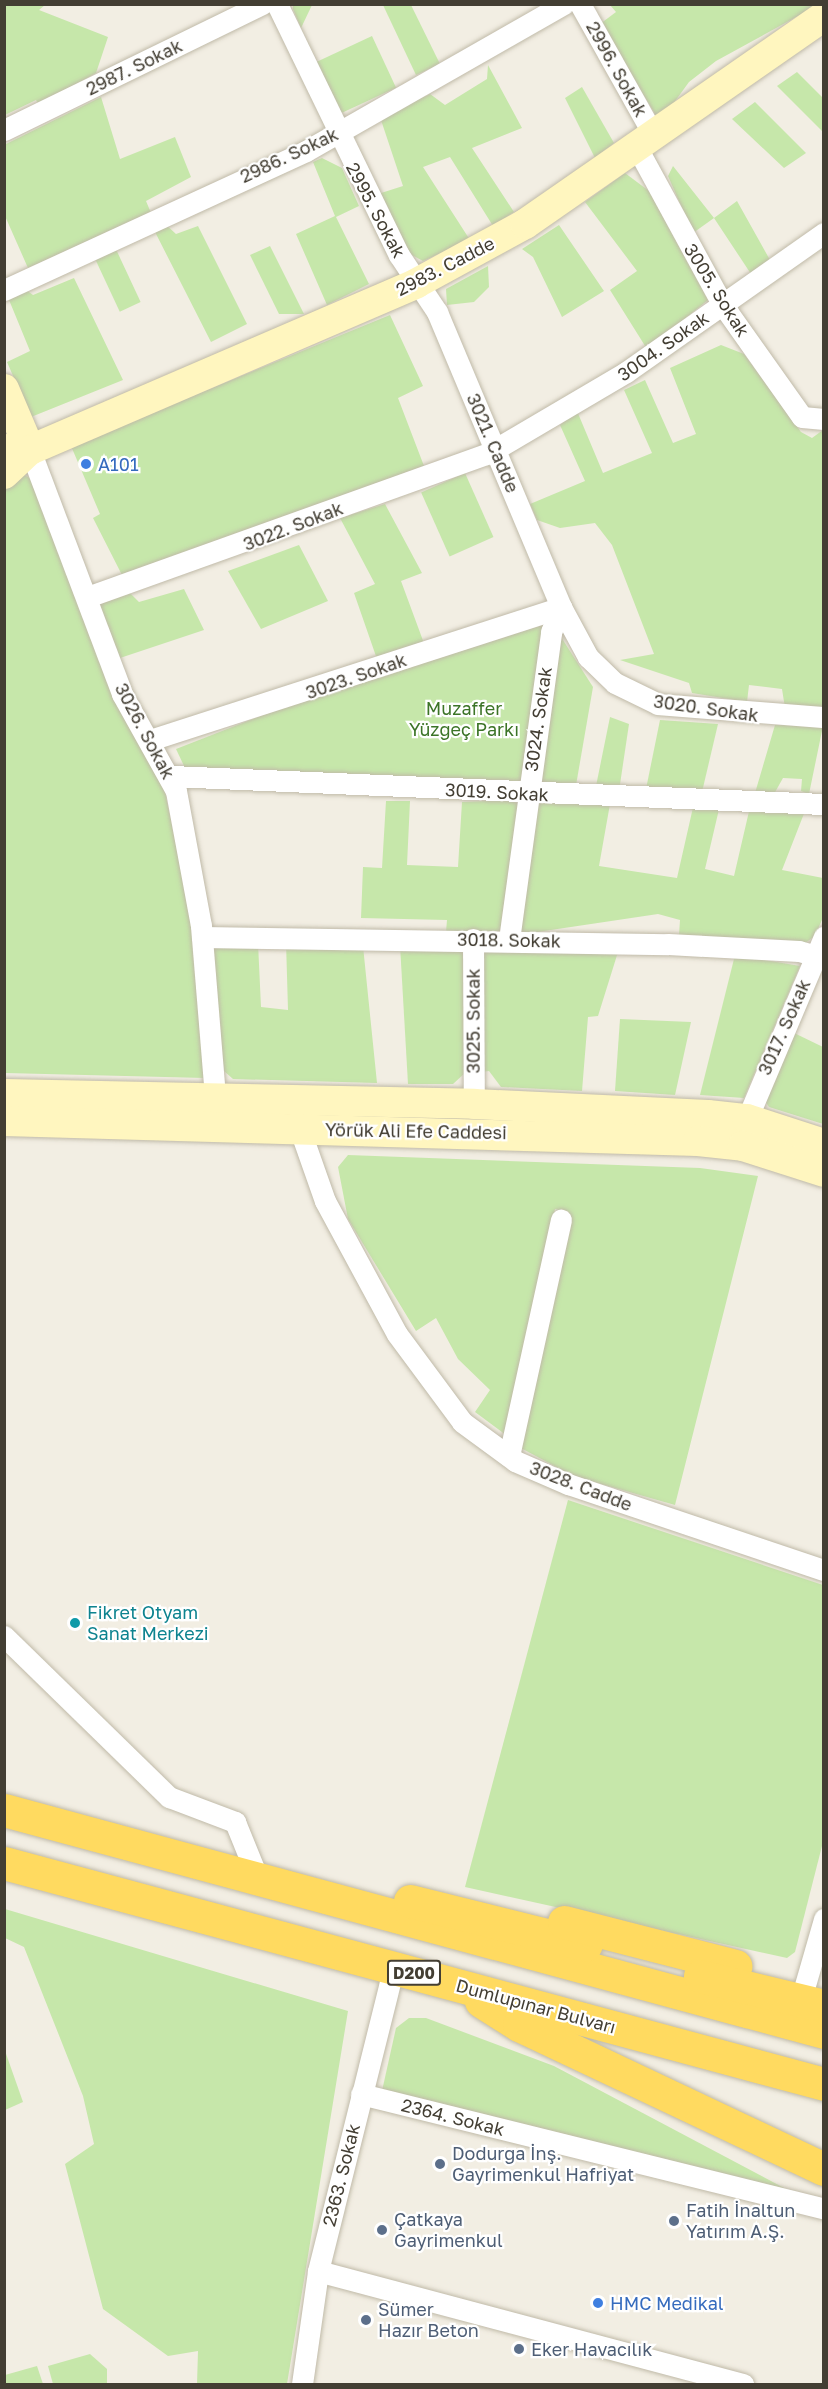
<!DOCTYPE html>
<html>
<head>
<meta charset="utf-8">
<style>
	body { margin:0 }
	#map { position:relative; width:828px; height:2389px; overflow:hidden; background:#f2eee3; font-family:"Golos Text",sans-serif }
	div>[style] { position:absolute }
	[style*='--x'] { left:calc(var(--x)*1px); top:calc(var(--y)*1px); width:calc(var(--w)*1px); rotate:calc(var(--a)*1deg) }
	.green>* { inset:0; background:#c6e7aa; transform-origin:0 0 }
	.roads { filter:drop-shadow(0 0 2px #c0baa8) drop-shadow(0 0 2px #c0baa8) }
	.street>* { height:21px; margin:-10.5px; padding:0 10.5px; transform-origin:10.5px; border-radius:10.5px; background:#fff }
	.secondary>* { height:30px; margin:-15px; padding:0 15px; transform-origin:15px; border-radius:15px; background:#fff6bf }
	.highway>* { height:33px; margin:-16.5px; padding:0 16.5px; transform-origin:16.5px; border-radius:16.5px; background:#ffda60 }
	.dots>* { width:16px; height:16px; translate:-50% -50%; box-sizing:border-box; border:3px solid #fff; border-radius:50% }
	span { translate:-50% -50%; white-space:nowrap; text-align:center; line-height:1.15; -webkit-text-stroke:4.5px #fff; paint-order:stroke }
	.shield-label span { padding:2px 4px; background:#fff; border:2px solid; border-radius:4px; -webkit-text-stroke-width:0 }
	.shield-label { font-size:16px; color:#433e33; font-weight:700 }
	.street-label { font-size:18px; color:#433e33 }
	.shop-label { font-size:18px; color:#366cbe }
	.left { translate:0 -50%; text-align:left }
	.park-label { font-size:18px; color:#3c7427 }
	.culture-label { font-size:18px; color:#0d838f }
	.service-label { font-size:18px; color:#4e5e75 }
	.frame { position:absolute; inset:0; border:6px solid #433e33; pointer-events:none }
</style>
</head>
<body>
<div id="map">
	<div class="green">
		<div style="clip-path:polygon(4px 5px,45px 5px,39px 10px,108px 37px,96px 73px,39px 105px,36px 100px,5px 115px)"></div>
		<div style="clip-path:polygon(293px 5px,312px 5px,301px 28px,293px 9px)"></div>
		<div style="clip-path:polygon(383px 5px,411px 5px,440px 64px,416px 75px)"></div>
		<div style="clip-path:polygon(610px 5px,818px 5px,716px 61px,689px 82px,665px 115px,657px 117px,600px 24px,616px 12px)"></div>
		<div style="left:372px;top:36px;width:57px;height:62px;rotate:65deg"></div>
		<div style="clip-path:polygon(488px 65px,522px 128px,472px 148px,514px 212px,493px 226px,450px 157px,423px 167px,470px 240px,423px 261px,410px 254px,378px 194px,403px 186px,380px 117px,430px 94px,445px 105px,487px 79px)"></div>
		<div style="clip-path:polygon(797px 72px,823px 98px,823px 132px,777px 86px)"></div>
		<div style="clip-path:polygon(582px 87px,614px 143px,595px 158px,565px 98px)"></div>
		<div style="clip-path:polygon(101px 97px,120px 159px,175px 137px,191px 177px,146px 201px,151px 213px,28px 268px,5px 216px,4px 145px)"></div>
		<div style="clip-path:polygon(755px 102px,806px 153px,784px 168px,732px 119px)"></div>
		<div style="clip-path:polygon(322px 158px,342px 168px,359px 206px,336px 217px,369px 284px,327px 305px,296px 234px,335px 216px,313px 162px)"></div>
		<div style="clip-path:polygon(673px 166px,714px 218px,737px 201px,770px 260px,751px 274px,714px 218px,693px 233px,668px 176px)"></div>
		<div style="clip-path:polygon(625px 173px,649px 191px,708px 300px,647px 349px,610px 290px,637px 271px,585px 202px)"></div>
		<div style="clip-path:polygon(164px 223px,176px 234px,198px 226px,247px 324px,211px 342px,153px 228px)"></div>
		<div style="clip-path:polygon(559px 225px,604px 291px,562px 317px,533px 257px,522px 249px)"></div>
		<div style="left:114px;top:245px;width:63px;height:23px;rotate:65deg"></div>
		<div style="clip-path:polygon(270px 246px,304px 314px,279px 314px,250px 255px)"></div>
		<div style="clip-path:polygon(488px 266px,489px 287px,474px 302px,447px 305px,446px 289px)"></div>
		<div style="clip-path:polygon(74px 278px,123px 380px,31px 417px,7px 362px,30px 351px,7px 295px,22px 287px,33px 295px)"></div>
		<div style="clip-path:polygon(390px 315px,423px 386px,398px 398px,424px 466px,123px 577px,93px 518px,100px 514px,71px 446px)"></div>
		<div style="clip-path:polygon(721px 345px,744px 354px,801px 432px,812px 438px,823px 430px,823px 707px,785px 708px,782px 689px,749px 685px,747px 702px,692px 693px,689px 683px,620px 660px,654px 654px,612px 545px,595px 523px,560px 528px,537px 520px,530px 504px,585px 481px,560px 425px,577px 411px,603px 473px,652px 453px,624px 390px,645px 380px,673px 443px,696px 434px,670px 368px)"></div>
		<div style="left:465px;top:473px;width:70px;height:48px;rotate:66deg"></div>
		<div style="clip-path:polygon(24px 475px,32px 479px,164px 787px,197px 945px,205px 1078px,5px 1073px,4px 484px)"></div>
		<div style="clip-path:polygon(385px 504px,422px 573px,401px 581px,425px 646px,378px 662px,354px 593px,375px 584px,340px 518px)"></div>
		<div style="clip-path:polygon(299px 545px,328px 601px,261px 629px,228px 571px)"></div>
		<div style="clip-path:polygon(184px 589px,204px 630px,117px 659px,98px 602px,130px 593px,139px 602px)"></div>
		<div style="clip-path:polygon(543px 625px,521px 785px,185px 768px,176px 749px,281px 708px)"></div>
		<div style="clip-path:polygon(561px 637px,593px 687px,575px 791px,535px 780px,556px 638px)"></div>
		<div style="clip-path:polygon(610px 717px,629px 724px,619px 791px,595px 791px)"></div>
		<div style="clip-path:polygon(660px 720px,718px 724px,702px 792px,646px 789px)"></div>
		<div style="clip-path:polygon(775px 725px,823px 726px,809px 794px,801px 791px,802px 779px,783px 778px,774px 794px,755px 793px)"></div>
		<div style="clip-path:polygon(510px 800px,519px 804px,500px 931px,446px 932px,447px 920px,361px 918px,363px 867px,382px 868px,386px 801px,410px 801px,407px 865px,458px 867px,462px 802px)"></div>
		<div style="clip-path:polygon(538px 803px,610px 804px,599px 866px,677px 878px,694px 803px,720px 805px,705px 869px,734px 876px,750px 807px,805px 811px,782px 870px,823px 878px,824px 915px,815px 936px,801px 946px,679px 935px,680px 920px,658px 914px,524px 934px,517px 931px,532px 809px)"></div>
		<div style="clip-path:polygon(286px 942px,363px 946px,377px 1083px,233px 1079px,224px 1071px,208px 956px,215px 943px,258px 943px,261px 1007px,288px 1010px)"></div>
		<div style="clip-path:polygon(400px 945px,459px 946px,464px 954px,465px 1073px,453px 1084px,408px 1084px)"></div>
		<div style="clip-path:polygon(484px 951px,618px 952px,598px 1016px,588px 1017px,582px 1091px,501px 1087px,489px 1071px,481px 1072px,479px 957px)"></div>
		<div style="clip-path:polygon(735px 955px,800px 966px,744px 1098px,700px 1095px)"></div>
		<div style="clip-path:polygon(620px 1019px,691px 1022px,675px 1095px,615px 1091px)"></div>
		<div style="clip-path:polygon(790px 1031px,823px 1047px,823px 1124px,769px 1107px,763px 1098px)"></div>
		<div style="clip-path:polygon(348px 1155px,700px 1168px,758px 1176px,675px 1505px,573px 1476px,519px 1447px,569px 1212px,555px 1209px,506px 1435px,475px 1412px,490px 1390px,458px 1359px,436px 1318px,416px 1331px,348px 1219px,338px 1167px)"></div>
		<div style="clip-path:polygon(568px 1500px,823px 1585px,823px 1842px,795px 1952px,787px 1958px,465px 1887px)"></div>
		<div style="clip-path:polygon(5px 1909px,348px 2011px,287px 2384px,197px 2384px,198px 2351px,168px 2356px,103px 2309px,65px 2164px,94px 2144px,83px 2096px,24px 1947px,5px 1938px)"></div>
		<div style="clip-path:polygon(409px 2018px,426px 2018px,554px 2066px,803px 2198px,382px 2091px,396px 2028px)"></div>
		<div style="clip-path:polygon(4px 2048px,23px 2102px,5px 2110px,4px 2110px)"></div>
		<div style="clip-path:polygon(90px 2354px,107px 2369px,107px 2384px,53px 2384px,48px 2366px)"></div>
		<div style="clip-path:polygon(37px 2366px,43px 2384px,5px 2384px,5px 2375px)"></div>
	</div>
	<div class="roads">
		<div class="street">
			<div style="--x:277;--y:4;--w:279;--a:64.1"></div>
			<div style="--x:399;--y:255;--w:69;--a:56.3"></div>
			<div style="--x:437;--y:312;--w:320;--a:67.2"></div>
			<div style="--x:561;--y:607;--w:57;--a:61.6"></div>
			<div style="--x:588;--y:657;--w:37;--a:44"></div>
			<div style="--x:615;--y:683;--w:48;--a:26"></div>
			<div style="--x:658;--y:704;--w:167;--a:4.5"></div>
			<div style="--x:580;--y:4;--w:149;--a:60.7"></div>
			<div style="--x:4;--y:130;--w:287;--a:-26"></div>
			<div style="--x:636;--y:146;--w:180;--a:61.4"></div>
			<div style="--x:722;--y:304;--w:138;--a:54.7"></div>
			<div style="--x:802;--y:417;--w:22;--a:5"></div>
			<div style="--x:4;--y:290;--w:332;--a:-24.7"></div>
			<div style="--x:306;--y:151;--w:297;--a:-29.7"></div>
			<div style="--x:30;--y:450;--w:261;--a:69.3"></div>
			<div style="--x:122;--y:694;--w:111;--a:60.9"></div>
			<div style="--x:176;--y:791;--w:137;--a:79.5"></div>
			<div style="--x:201;--y:926;--w:173;--a:85.3"></div>
			<div style="--x:87;--y:597;--w:425;--a:-19.7"></div>
			<div style="--x:487;--y:454;--w:161;--a:-30.5"></div>
			<div style="--x:626;--y:372;--w:242;--a:-35.1"></div>
			<div style="--x:150;--y:740;--w:432;--a:-17.9"></div>
			<div style="--x:171;--y:776;--w:654;--a:2.46"></div>
			<div style="--x:202;--y:937;--w:466;--a:0.9"></div>
			<div style="--x:668;--y:944;--w:131;--a:3.1"></div>
			<div style="--x:799;--y:951;--w:26;--a:16"></div>
			<div style="--x:473;--y:939;--w:165;--a:89.7"></div>
			<div style="--x:509;--y:940;--w:311;--a:-82.2"></div>
			<div style="--x:551;--y:632;--w:27;--a:-68"></div>
			<div style="--x:747;--y:1119;--w:198;--a:-67.1"></div>
			<div style="--x:300;--y:1130;--w:75;--a:70.6"></div>
			<div style="--x:325;--y:1201;--w:151;--a:61.6"></div>
			<div style="--x:397;--y:1334;--w:109;--a:53.5"></div>
			<div style="--x:462;--y:1422;--w:66;--a:36.3"></div>
			<div style="--x:515;--y:1461;--w:58;--a:23.5"></div>
			<div style="--x:568;--y:1484;--w:270;--a:18.6"></div>
			<div style="--x:509;--y:1456;--w:242;--a:-77.6"></div>
			<div style="--x:4;--y:1636;--w:231;--a:44.3"></div>
			<div style="--x:169;--y:1797;--w:71;--a:20.7"></div>
			<div style="--x:235;--y:1822;--w:64;--a:67.9"></div>
			<div style="--x:805;--y:1985;--w:69;--a:-73.9"></div>
			<div style="--x:361;--y:2094;--w:477;--a:13.9"></div>
			<div style="--x:318;--y:2271;--w:440;--a:14.9"></div>
			<div style="--x:302;--y:2384;--w:114;--a:-81.9"></div>
			<div style="--x:318;--y:2271;--w:313;--a:-76"></div>
		</div>
		<div class="secondary">
			<div style="--x:4;--y:389;--w:66;--a:66.9"></div>
			<div style="--x:4;--y:449;--w:26;--a:2"></div>
			<div style="--x:30;--y:450;--w:421;--a:-23.3"></div>
			<div style="--x:417;--y:283;--w:123;--a:-28.6"></div>
			<div style="--x:525;--y:224;--w:364;--a:-34.8"></div>
			<div style="--x:4;--y:474;--w:35;--a:-43"></div>
			<div style="--x:4;--y:1094;--w:470;--a:1.2"></div>
			<div style="--x:474;--y:1104;--w:234;--a:2.7"></div>
			<div style="--x:708;--y:1115;--w:39;--a:6"></div>
			<div style="--x:747;--y:1119;--w:81;--a:18"></div>
			<div style="--x:4;--y:1121;--w:694;--a:1.65"></div>
			<div style="--x:698;--y:1141;--w:45;--a:6.3"></div>
			<div style="--x:743;--y:1146;--w:85;--a:17.8"></div>
		</div>
		<div class="highway">
			<div style="--x:4;--y:1810;--w:850;--a:15.15"></div>
			<div style="--x:4;--y:1863;--w:849;--a:15.08"></div>
			<div style="--x:410;--y:1901;--w:181;--a:14"></div>
			<div style="--x:564;--y:1922;--w:177;--a:14.4"></div>
			<div style="--x:700;--y:1976;--w:128;--a:13.6"></div>
			<div style="--x:481;--y:2001;--w:45;--a:32.3"></div>
			<div style="--x:519;--y:2025;--w:337;--a:25.3"></div>
		</div>
	</div>
	<div class="dots">
		<div style="left:86px;top:464px;background:#3f7fe0"></div>
		<div style="left:75px;top:1623px;background:#0f9aa8"></div>
		<div style="left:440px;top:2164px;background:#5c6f8a"></div>
		<div style="left:674px;top:2221px;background:#5c6f8a"></div>
		<div style="left:382px;top:2230px;background:#5c6f8a"></div>
		<div style="left:598px;top:2303px;background:#3f7fe0"></div>
		<div style="left:366px;top:2320px;background:#5c6f8a"></div>
		<div style="left:519px;top:2349px;background:#5c6f8a"></div>
	</div>
	<div class="shield-label">
		<span style="left:414px;top:1973px">D200</span>
	</div>
	<div class="street-label">
		<span style="left:134px;top:67px;rotate:-26deg">2987. Sokak</span>
		<span style="left:617px;top:69px;rotate:61deg">2996. Sokak</span>
		<span style="left:289px;top:155px;rotate:-25deg">2986. Sokak</span>
		<span style="left:376px;top:210px;rotate:62deg">2995. Sokak</span>
		<span style="left:445px;top:266px;rotate:-27deg">2983. Cadde</span>
		<span style="left:717px;top:290px;rotate:58deg">3005. Sokak</span>
		<span style="left:663px;top:346px;rotate:-35deg">3004. Sokak</span>
		<span style="left:493px;top:443px;rotate:67deg">3021. Cadde</span>
		<span style="left:293px;top:526px;rotate:-21deg">3022. Sokak</span>
		<span style="left:356px;top:676px;rotate:-19deg">3023. Sokak</span>
		<span style="left:706px;top:708px;rotate:8deg">3020. Sokak</span>
		<span style="left:538px;top:719px;rotate:-82deg">3024. Sokak</span>
		<span style="left:145px;top:731px;rotate:62deg">3026. Sokak</span>
		<span style="left:497px;top:792px;rotate:3deg">3019. Sokak</span>
		<span style="left:509px;top:940px;rotate:1deg">3018. Sokak</span>
		<span style="left:473px;top:1021px;rotate:-90deg">3025. Sokak</span>
		<span style="left:784px;top:1027px;rotate:-66deg">3017. Sokak</span>
		<span style="left:416px;top:1131px;rotate:1deg">Yörük Ali Efe Caddesi</span>
		<span style="left:581px;top:1486px;rotate:21deg">3028. Cadde</span>
		<span style="left:536px;top:2006px;rotate:15deg">Dumlupınar Bulvarı</span>
		<span style="left:453px;top:2117px;rotate:14deg">2364. Sokak</span>
		<span style="left:341px;top:2175px;rotate:-76deg">2363. Sokak</span>
	</div>
	<div class="shop-label">
		<span class="left" style="left:98px;top:464px">A101</span>
		<span class="left" style="left:610px;top:2303px">HMC Medikal</span>
	</div>
	<div class="park-label">
		<span style="left:464px;top:719px">Muzaffer<br>Yüzgeç Parkı</span>
	</div>
	<div class="culture-label">
		<span class="left" style="left:87px;top:1623px">Fikret Otyam<br>Sanat Merkezi</span>
	</div>
	<div class="service-label">
		<span class="left" style="left:452px;top:2164px">Dodurga İnş.<br>Gayrimenkul Hafriyat</span>
		<span class="left" style="left:686px;top:2221px">Fatih İnaltun<br>Yatırım A.Ş.</span>
		<span class="left" style="left:394px;top:2230px">Çatkaya<br>Gayrimenkul</span>
		<span class="left" style="left:378px;top:2320px">Sümer<br>Hazır Beton</span>
		<span class="left" style="left:531px;top:2349px">Eker Havacılık</span>
	</div>
	<div class="frame"></div>
</div>
</body>
</html>
